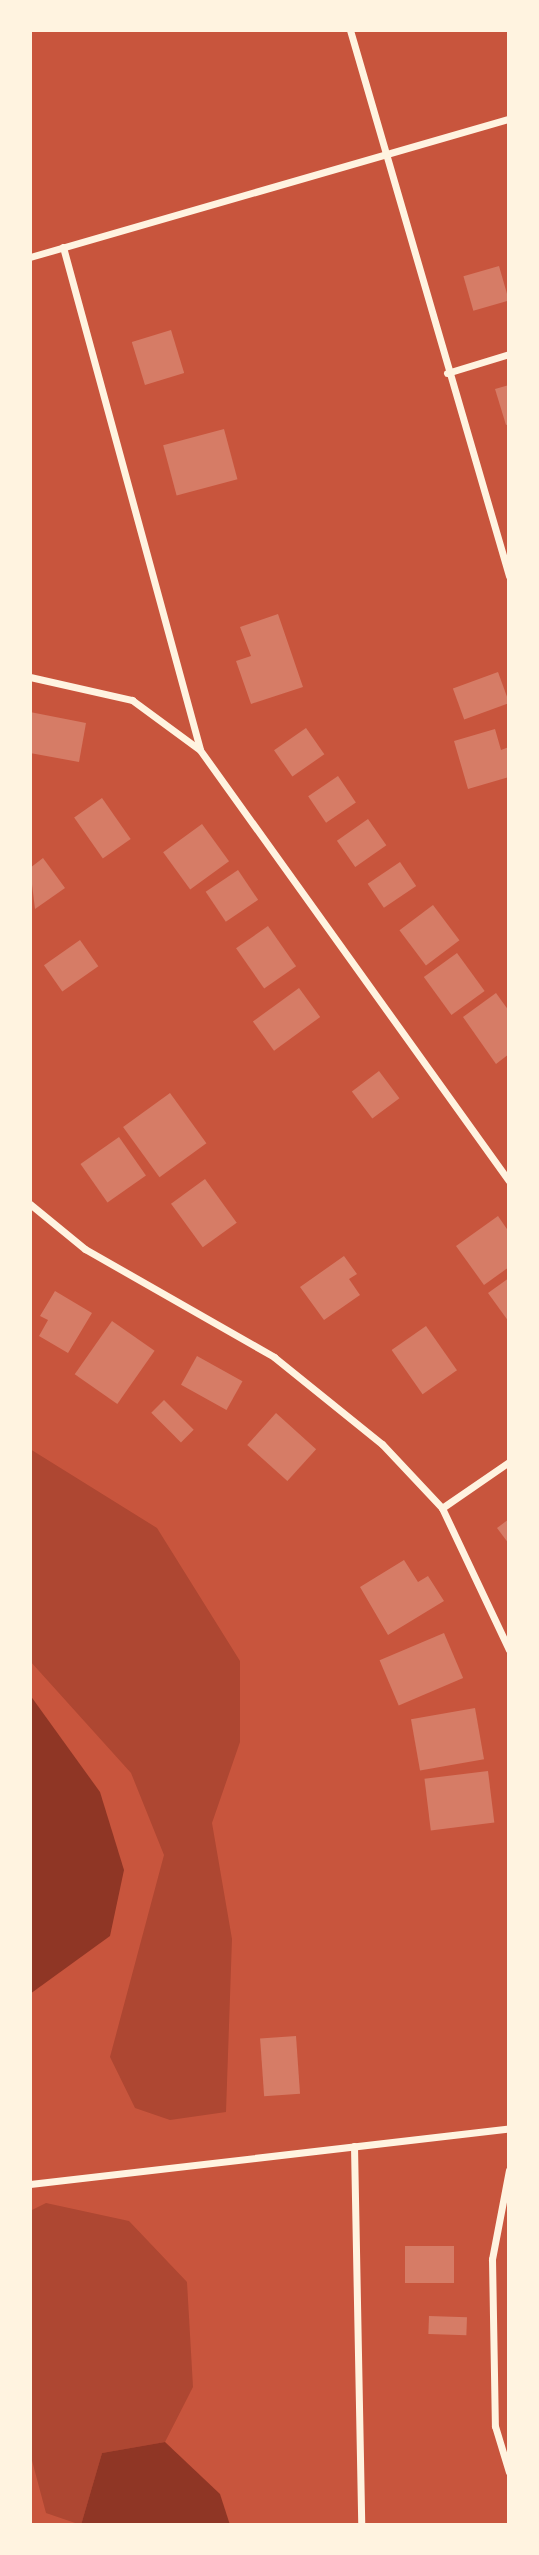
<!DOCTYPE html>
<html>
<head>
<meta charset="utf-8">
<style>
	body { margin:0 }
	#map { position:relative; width:539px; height:2555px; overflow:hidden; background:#c8553d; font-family:"Exo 2",sans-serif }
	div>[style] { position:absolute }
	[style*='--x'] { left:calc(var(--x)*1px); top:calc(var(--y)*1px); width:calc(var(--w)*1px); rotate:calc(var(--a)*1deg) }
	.green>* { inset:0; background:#ae4732 }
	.water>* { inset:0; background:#8f3625 }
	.building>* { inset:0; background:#d67c66; transform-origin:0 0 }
	.minor>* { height:7px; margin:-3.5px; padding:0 3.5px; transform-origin:3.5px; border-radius:3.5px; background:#fff3e0 }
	span { translate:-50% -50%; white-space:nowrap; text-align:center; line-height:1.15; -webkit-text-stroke:5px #fff3e0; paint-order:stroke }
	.frame { position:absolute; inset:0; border:32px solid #fff3e0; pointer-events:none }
</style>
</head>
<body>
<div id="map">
	<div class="green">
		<div style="clip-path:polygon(30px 1449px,157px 1528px,240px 1661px,240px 1742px,212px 1823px,232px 1939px,226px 2112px,170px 2120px,135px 2108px,110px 2057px,164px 1855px,131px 1773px,30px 1661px)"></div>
		<div style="clip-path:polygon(46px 2203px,129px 2221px,187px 2282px,193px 2387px,165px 2442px,102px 2453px,81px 2525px,46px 2513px,30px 2453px,30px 2211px)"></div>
	</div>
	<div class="water">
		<div style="clip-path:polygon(30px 1695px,100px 1792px,124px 1870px,110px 1936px,30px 1994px)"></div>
		<div style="clip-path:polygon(165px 2442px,220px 2494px,230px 2525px,81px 2525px,102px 2453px)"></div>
	</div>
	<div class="building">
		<div style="left:499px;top:266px;width:36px;height:37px;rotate:74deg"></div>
		<div style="left:171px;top:330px;width:45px;height:41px;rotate:73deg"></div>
		<div style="clip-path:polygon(509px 385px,509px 424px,506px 425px,495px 389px)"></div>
		<div style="left:224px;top:429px;width:52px;height:63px;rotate:75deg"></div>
		<div style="clip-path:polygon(278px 614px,303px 687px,251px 704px,236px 661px,251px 656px,240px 627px)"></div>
		<div style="left:498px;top:672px;width:33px;height:48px;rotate:70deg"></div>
		<div style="clip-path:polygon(30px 712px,86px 723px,79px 762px,30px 753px)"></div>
		<div style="left:306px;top:728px;width:32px;height:39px;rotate:55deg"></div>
		<div style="clip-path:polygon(495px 729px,501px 750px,509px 747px,509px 777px,468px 789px,454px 741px)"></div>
		<div style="left:338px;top:776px;width:32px;height:36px;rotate:56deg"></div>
		<div style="left:102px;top:798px;width:50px;height:34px;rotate:55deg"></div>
		<div style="left:368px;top:819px;width:32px;height:38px;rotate:55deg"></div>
		<div style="left:202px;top:824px;width:46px;height:48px;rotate:54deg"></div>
		<div style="clip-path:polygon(43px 858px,65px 888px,35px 909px,30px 868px)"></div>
		<div style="left:400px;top:862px;width:29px;height:39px;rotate:56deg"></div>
		<div style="left:238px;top:870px;width:36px;height:39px;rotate:56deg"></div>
		<div style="left:433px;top:905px;width:44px;height:42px;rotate:53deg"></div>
		<div style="left:268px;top:926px;width:49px;height:39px;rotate:55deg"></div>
		<div style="left:80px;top:940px;width:32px;height:44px;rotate:55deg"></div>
		<div style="left:457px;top:953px;width:47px;height:41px;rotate:54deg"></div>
		<div style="left:299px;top:988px;width:36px;height:57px;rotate:54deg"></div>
		<div style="clip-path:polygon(496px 993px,509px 1011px,509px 1054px,496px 1064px,463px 1017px)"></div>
		<div style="left:379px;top:1071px;width:34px;height:34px;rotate:53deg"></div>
		<div style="left:170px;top:1093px;width:62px;height:58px;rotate:54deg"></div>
		<div style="left:119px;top:1137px;width:47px;height:47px;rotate:55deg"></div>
		<div style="left:205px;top:1179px;width:54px;height:42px;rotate:54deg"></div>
		<div style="clip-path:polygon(498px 1216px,509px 1232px,509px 1267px,484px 1285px,456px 1246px)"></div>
		<div style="clip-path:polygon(344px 1256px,357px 1274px,349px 1279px,360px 1295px,324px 1320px,300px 1287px)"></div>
		<div style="clip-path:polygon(509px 1278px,509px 1322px,488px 1293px)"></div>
		<div style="clip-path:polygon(55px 1291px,92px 1313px,68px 1353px,39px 1336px,48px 1320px,40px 1316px)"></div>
		<div style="left:112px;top:1321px;width:52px;height:65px;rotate:35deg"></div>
		<div style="left:426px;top:1326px;width:54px;height:42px;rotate:55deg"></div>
		<div style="left:197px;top:1356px;width:52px;height:33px;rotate:29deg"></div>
		<div style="left:164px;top:1400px;width:42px;height:18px;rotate:45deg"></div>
		<div style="left:276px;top:1413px;width:54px;height:43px;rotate:42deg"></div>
		<div style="clip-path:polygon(509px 1519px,509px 1544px,497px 1528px)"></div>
		<div style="clip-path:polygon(404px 1560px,418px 1582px,428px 1576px,444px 1601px,388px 1635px,360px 1587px)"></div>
		<div style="left:444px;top:1633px;width:49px;height:70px;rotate:67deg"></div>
		<div style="left:475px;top:1708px;width:52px;height:65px;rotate:80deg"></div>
		<div style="left:488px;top:1771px;width:52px;height:64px;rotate:83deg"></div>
		<div style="left:296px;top:2036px;width:58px;height:36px;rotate:86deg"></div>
		<div style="left:405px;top:2246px;width:49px;height:37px"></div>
		<div style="left:429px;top:2316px;width:38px;height:18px;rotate:2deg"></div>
	</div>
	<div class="minor">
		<div style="--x:350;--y:30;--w:569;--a:73.76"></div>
		<div style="--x:63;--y:247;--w:520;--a:74.74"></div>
		<div style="--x:30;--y:257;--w:498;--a:-16.1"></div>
		<div style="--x:447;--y:373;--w:65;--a:-17"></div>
		<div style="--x:30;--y:677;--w:105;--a:12.7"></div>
		<div style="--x:132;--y:700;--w:84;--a:36.3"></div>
		<div style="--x:200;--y:750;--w:530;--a:54.36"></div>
		<div style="--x:30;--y:1204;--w:71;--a:39.3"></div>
		<div style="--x:85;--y:1249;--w:218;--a:29.7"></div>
		<div style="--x:274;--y:1357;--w:139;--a:38.9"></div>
		<div style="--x:382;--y:1444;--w:88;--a:46.8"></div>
		<div style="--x:442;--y:1508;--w:157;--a:64.7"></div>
		<div style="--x:442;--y:1508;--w:81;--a:-34.5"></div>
		<div style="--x:354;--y:2146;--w:379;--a:88.9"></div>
		<div style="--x:509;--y:2170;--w:91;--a:100.8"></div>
		<div style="--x:492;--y:2259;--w:167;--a:89"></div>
		<div style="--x:495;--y:2426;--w:48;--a:73.1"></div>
		<div style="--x:30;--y:2184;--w:482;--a:-6.6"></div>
	</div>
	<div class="frame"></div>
</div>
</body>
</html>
